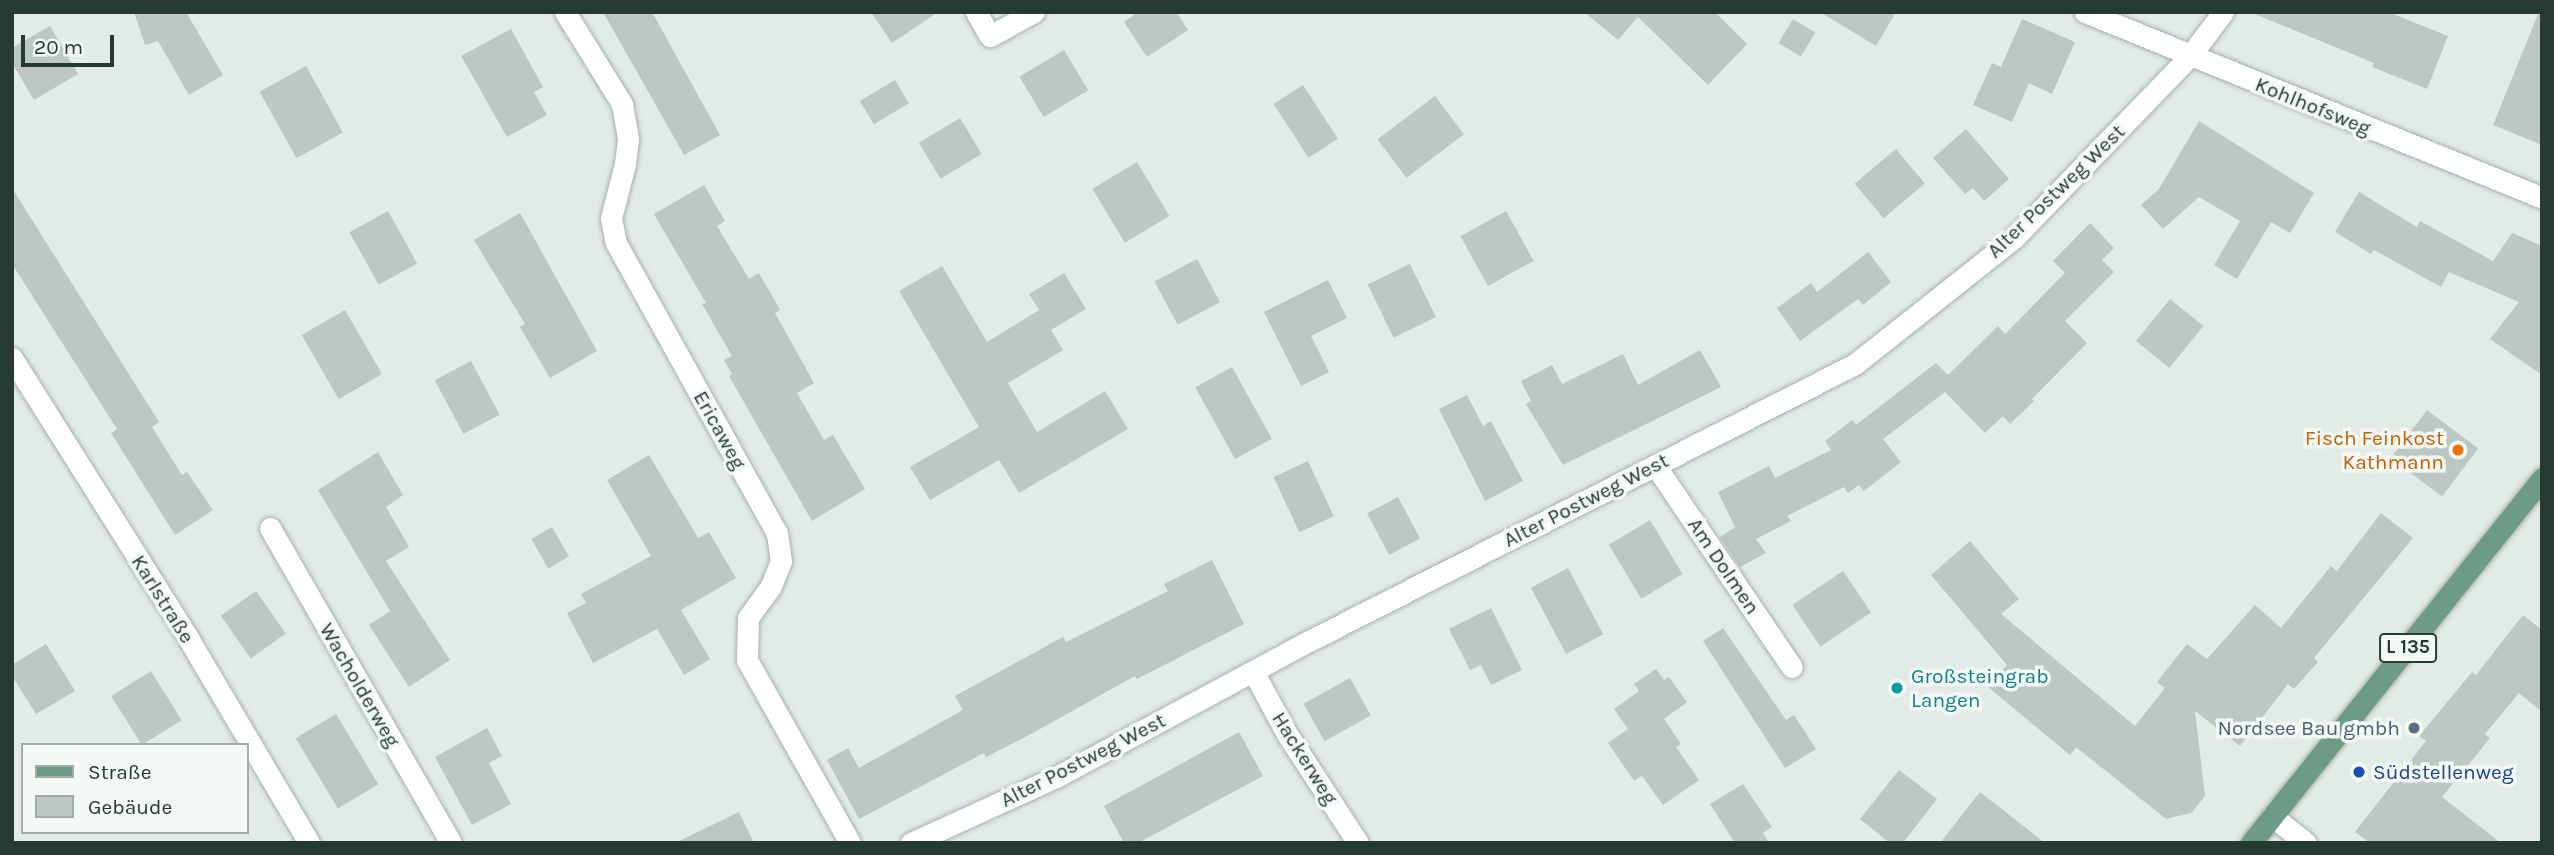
<!DOCTYPE html>
<html>
<head>
<meta charset="utf-8">
<style>
	body { margin:0 }
	#map { position:relative; width:2554px; height:855px; overflow:hidden; background:#e3ebe6; font-family:Karla,sans-serif }
	div>[style] { position:absolute }
	[style*='--x'] { left:calc(var(--x)*1px); top:calc(var(--y)*1px); width:calc(var(--w)*1px); rotate:calc(var(--a)*1deg) }
	.building>* { inset:0; background:#bcc8c1; transform-origin:0 0 }
	.roads { filter:drop-shadow(0 0 2px #a6b2ac) drop-shadow(0 0 2px #a6b2ac) }
	.minor>* { height:21px; margin:-10.5px; padding:0 10.5px; transform-origin:10.5px; border-radius:10.5px; background:#fff }
	.primary>* { height:21px; margin:-10.5px; padding:0 10.5px; transform-origin:10.5px; border-radius:10.5px; background:#6d9b86 }
	.dots>* { width:19px; height:19px; translate:-50% -50%; box-sizing:border-box; border:4px solid #f3f8f5; border-radius:50% }
	span { translate:-50% -50%; white-space:nowrap; text-align:center; line-height:1.15; -webkit-text-stroke:7px #f3f8f5; paint-order:stroke }
	.shield-label span { padding:2px 5px; background:#f3f8f5; border:2px solid; border-radius:5px; -webkit-text-stroke-width:0 }
	.shield-label { font-size:19px; color:#253a30; font-weight:700 }
	.street-label { font-size:21px; color:#253a30 }
	.food-label { font-size:21px; color:#c56008 }
	.right { translate:-100% -50%; text-align:right }
	.culture-label { font-size:21px; color:#0d838f }
	.left { translate:0 -50%; text-align:left }
	.service-label { font-size:21px; color:#4e5e75 }
	.transit-label { font-size:21px; color:#164399 }
	.frame { position:absolute; inset:0; border:14px solid #253a30; pointer-events:none }
	.legend { position:absolute; left:21px; top:743px; width:228px; height:91px; box-sizing:border-box; background:#f3f8f5; border:2px solid #a1aca6; margin:0; padding:9px 12px; list-style:none; font-size:21px; color:#253a30 }
	.legend li { display:flex; align-items:center; gap:14px; height:35px }
	.legend b { width:35px; border:2px solid #a1aca6 }
	.scale { position:absolute; left:21px; top:35px; width:93px; height:32px; box-sizing:border-box; border:4px solid #253a30; border-top:0; padding-left:9px; font-size:21px; line-height:24px; white-space:nowrap; color:#253a30; -webkit-text-stroke:5px #f3f8f5; paint-order:stroke }
</style>
</head>
<body>
<div id="map">
	<div class="building">
		<div style="clip-path:polygon(134px 12px,186px 12px,223px 75px,189px 95px,158px 41px,145px 45px)"></div>
		<div style="clip-path:polygon(603px 12px,652px 12px,720px 135px,684px 155px)"></div>
		<div style="clip-path:polygon(871px 12px,938px 12px,892px 43px)"></div>
		<div style="clip-path:polygon(1138px 12px,1176px 12px,1188px 30px,1147px 57px,1124px 22px)"></div>
		<div style="clip-path:polygon(1584px 12px,1715px 12px,1747px 44px,1708px 85px,1638px 17px,1618px 40px)"></div>
		<div style="clip-path:polygon(1820px 12px,1896px 12px,1876px 46px)"></div>
		<div style="clip-path:polygon(2250px 12px,2388px 12px,2448px 36px,2427px 89px,2372px 67px,2374px 63px)"></div>
		<div style="clip-path:polygon(2539px 12px,2542px 12px,2542px 145px,2493px 125px)"></div>
		<div style="left:1793px;top:19px;width:26px;height:28px;rotate:31deg"></div>
		<div style="clip-path:polygon(2022px 19px,2075px 42px,2052px 94px,2029px 83px,2012px 122px,1973px 105px,1992px 63px,2001px 67px)"></div>
		<div style="clip-path:polygon(50px 26px,78px 74px,34px 100px,12px 63px,12px 48px)"></div>
		<div style="clip-path:polygon(511px 29px,543px 87px,534px 92px,547px 115px,507px 137px,461px 56px)"></div>
		<div style="left:1064px;top:50px;width:47px;height:52px;rotate:59deg"></div>
		<div style="left:306px;top:66px;width:76px;height:53px;rotate:61deg"></div>
		<div style="left:895px;top:80px;width:27px;height:41px;rotate:59deg"></div>
		<div style="left:1303px;top:85px;width:64px;height:35px;rotate:57deg"></div>
		<div style="left:1435px;top:96px;width:48px;height:72px;rotate:53deg"></div>
		<div style="left:960px;top:118px;width:42px;height:48px;rotate:59deg"></div>
		<div style="clip-path:polygon(2199px 121px,2314px 193px,2290px 233px,2271px 222px,2237px 279px,2214px 265px,2240px 221px,2199px 197px,2163px 229px,2141px 205px,2159px 189px)"></div>
		<div style="clip-path:polygon(1966px 129px,2009px 179px,1984px 201px,1973px 188px,1965px 194px,1933px 158px)"></div>
		<div style="left:1896px;top:149px;width:45px;height:54px;rotate:50deg"></div>
		<div style="left:1137px;top:162px;width:63px;height:52px;rotate:59deg"></div>
		<div style="clip-path:polygon(704px 185px,725px 221px,717px 226px,749px 279px,759px 273px,780px 310px,775px 313px,814px 383px,797px 393px,824px 440px,833px 435px,865px 489px,812px 521px,729px 376px,732px 374px,724px 360px,732px 356px,702px 304px,706px 303px,654px 214px)"></div>
		<div style="clip-path:polygon(12px 188px,159px 422px,152px 427px,182px 475px,187px 472px,213px 510px,175px 535px,111px 433px,117px 429px,12px 264px)"></div>
		<div style="clip-path:polygon(2359px 192px,2417px 227px,2420px 221px,2493px 261px,2512px 233px,2542px 246px,2542px 375px,2490px 339px,2519px 302px,2449px 272px,2441px 287px,2374px 250px,2371px 254px,2335px 232px)"></div>
		<div style="left:388px;top:211px;width:60px;height:44px;rotate:61deg"></div>
		<div style="left:1506px;top:211px;width:57px;height:52px;rotate:61deg"></div>
		<div style="clip-path:polygon(520px 213px,597px 351px,550px 378px,520px 327px,525px 324px,474px 240px)"></div>
		<div style="clip-path:polygon(2090px 223px,2114px 248px,2102px 260px,2114px 272px,2065px 321px,2087px 343px,2032px 399px,2034px 401px,2010px 424px,2003px 416px,1985px 433px,1945px 392px,1883px 439px,1901px 462px,1864px 491px,1859px 485px,1848px 493px,1844px 487px,1787px 516px,1791px 521px,1756px 539px,1766px 553px,1740px 567px,1720px 537px,1735px 527px,1718px 492px,1769px 466px,1775px 478px,1831px 450px,1825px 441px,1852px 420px,1856px 425px,1936px 363px,1948px 375px,1998px 326px,2005px 334px,2065px 273px,2053px 261px)"></div>
		<div style="clip-path:polygon(1868px 252px,1891px 282px,1863px 305px,1858px 299px,1800px 341px,1777px 308px,1811px 283px,1817px 292px)"></div>
		<div style="left:1197px;top:259px;width:49px;height:48px;rotate:62deg"></div>
		<div style="left:1410px;top:264px;width:59px;height:47px;rotate:64deg"></div>
		<div style="clip-path:polygon(942px 266px,987px 342px,1039px 310px,1029px 294px,1064px 273px,1086px 309px,1051px 330px,1063px 350px,1008px 383px,1037px 432px,1105px 391px,1128px 429px,1019px 493px,999px 460px,930px 500px,910px 467px,979px 427px,899px 291px)"></div>
		<div style="clip-path:polygon(1328px 280px,1347px 318px,1311px 336px,1329px 372px,1301px 386px,1264px 312px)"></div>
		<div style="left:2170px;top:299px;width:43px;height:54px;rotate:39deg"></div>
		<div style="left:345px;top:310px;width:74px;height:50px;rotate:60deg"></div>
		<div style="clip-path:polygon(1700px 350px,1721px 387px,1563px 465px,1526px 404px,1531px 401px,1521px 381px,1552px 365px,1562px 384px,1623px 354px,1638px 385px)"></div>
		<div style="left:471px;top:361px;width:61px;height:41px;rotate:62deg"></div>
		<div style="left:1232px;top:367px;width:82px;height:42px;rotate:61deg"></div>
		<div style="clip-path:polygon(1467px 395px,1483px 426px,1491px 421px,1523px 481px,1485px 501px,1439px 409px)"></div>
		<div style="left:2427px;top:410px;width:64px;height:60px;rotate:37deg"></div>
		<div style="clip-path:polygon(378px 452px,403px 495px,386px 507px,409px 547px,386px 561px,450px 660px,409px 687px,369px 625px,390px 611px,318px 490px)"></div>
		<div style="clip-path:polygon(649px 455px,698px 538px,709px 532px,736px 578px,681px 610px,710px 659px,684px 675px,657px 629px,593px 663px,567px 613px,586px 603px,581px 594px,651px 556px,607px 480px)"></div>
		<div style="left:1308px;top:461px;width:61px;height:38px;rotate:65deg"></div>
		<div style="left:1398px;top:497px;width:47px;height:35px;rotate:62deg"></div>
		<div style="clip-path:polygon(2381px 513px,2413px 538px,2314px 658px,2318px 662px,2294px 689px,2288px 684px,2240px 746px,2195px 711px,2205px 796px,2191px 813px,2166px 819px,2076px 747px,2070px 755px,1988px 687px,2007px 665px,1931px 575px,1970px 541px,2019px 599px,2001px 614px,2135px 726px,2165px 688px,2157px 682px,2187px 644px,2207px 659px,2255px 605px,2281px 628px,2331px 566px,2337px 571px)"></div>
		<div style="left:1650px;top:520px;width:63px;height:48px;rotate:59deg"></div>
		<div style="left:552px;top:527px;width:34px;height:24px;rotate:60deg"></div>
		<div style="clip-path:polygon(1212px 560px,1244px 624px,1137px 679px,1135px 676px,1031px 734px,986px 757px,984px 753px,859px 819px,827px 760px,848px 748px,859px 768px,963px 710px,955px 696px,1063px 637px,1066px 642px,1168px 591px,1164px 584px)"></div>
		<div style="left:1568px;top:568px;width:75px;height:42px;rotate:62deg"></div>
		<div style="left:1843px;top:571px;width:50px;height:61px;rotate:56deg"></div>
		<div style="left:256px;top:591px;width:52px;height:43px;rotate:55deg"></div>
		<div style="clip-path:polygon(1491px 608px,1522px 670px,1491px 685px,1481px 665px,1470px 670px,1449px 629px)"></div>
		<div style="clip-path:polygon(2523px 615px,2542px 630px,2542px 712px,2519px 693px,2485px 734px,2490px 738px,2442px 797px,2501px 843px,2370px 843px,2355px 832px,2426px 741px,2419px 736px,2472px 672px,2476px 675px)"></div>
		<div style="clip-path:polygon(1723px 628px,1786px 720px,1794px 715px,1816px 749px,1785px 768px,1703px 641px)"></div>
		<div style="clip-path:polygon(46px 644px,75px 691px,36px 714px,12px 676px,12px 665px)"></div>
		<div style="clip-path:polygon(1656px 669px,1664px 680px,1669px 677px,1687px 702px,1664px 719px,1681px 744px,1676px 747px,1699px 780px,1663px 805px,1642px 776px,1634px 781px,1608px 743px,1628px 729px,1614px 709px,1639px 691px,1634px 684px)"></div>
		<div style="left:151px;top:671px;width:58px;height:47px;rotate:58deg"></div>
		<div style="left:1350px;top:678px;width:43px;height:53px;rotate:61deg"></div>
		<div style="left:336px;top:714px;width:82px;height:47px;rotate:59deg"></div>
		<div style="clip-path:polygon(487px 728px,502px 756px,489px 763px,511px 804px,472px 825px,435px 757px)"></div>
		<div style="clip-path:polygon(1239px 732px,1263px 776px,1138px 843px,1124px 843px,1104px 806px)"></div>
		<div style="clip-path:polygon(1899px 770px,1937px 799px,1903px 843px,1890px 843px,1860px 819px)"></div>
		<div style="clip-path:polygon(1743px 784px,1772px 827px,1763px 833px,1769px 843px,1735px 843px,1710px 804px)"></div>
		<div style="clip-path:polygon(1980px 792px,2045px 843px,1940px 843px)"></div>
		<div style="clip-path:polygon(739px 812px,754px 843px,675px 843px)"></div>
	</div>
	<div class="roads">
		<div class="minor">
			<div style="--x:565;--y:12;--w:108;--a:58.2"></div>
			<div style="--x:622;--y:104;--w:36;--a:80"></div>
			<div style="--x:628;--y:139;--w:25;--a:97"></div>
			<div style="--x:625;--y:164;--w:56;--a:104.5"></div>
			<div style="--x:611;--y:218;--w:25;--a:79"></div>
			<div style="--x:616;--y:243;--w:332;--a:61"></div>
			<div style="--x:777;--y:533;--w:28;--a:82"></div>
			<div style="--x:781;--y:561;--w:27;--a:112"></div>
			<div style="--x:771;--y:586;--w:39;--a:126"></div>
			<div style="--x:748;--y:618;--w:42;--a:91.4"></div>
			<div style="--x:747;--y:660;--w:210;--a:60.6"></div>
			<div style="--x:976;--y:12;--w:28;--a:60"></div>
			<div style="--x:990;--y:36;--w:50;--a:-28.6"></div>
			<div style="--x:2085;--y:12;--w:493;--a:22.1"></div>
			<div style="--x:12;--y:358;--w:331;--a:57.8"></div>
			<div style="--x:188;--y:638;--w:238;--a:59.4"></div>
			<div style="--x:1655;--y:465;--w:244;--a:55.9"></div>
			<div style="--x:270;--y:528;--w:363;--a:60.1"></div>
			<div style="--x:1254;--y:673;--w:69;--a:61.6"></div>
			<div style="--x:1287;--y:734;--w:130;--a:56.9"></div>
			<div style="--x:2272;--y:816;--w:43;--a:38.5"></div>
			<div style="--x:911;--y:843;--w:159;--a:-24.5"></div>
			<div style="--x:1056;--y:777;--w:287;--a:-28.3"></div>
			<div style="--x:1309;--y:641;--w:612;--a:-26.9"></div>
			<div style="--x:1855;--y:364;--w:203;--a:-38.4"></div>
			<div style="--x:2014;--y:238;--w:253;--a:-46"></div>
			<div style="--x:2190;--y:56;--w:55;--a:-53.1"></div>
		</div>
		<div class="primary">
			<div style="--x:2251;--y:843;--w:467;--a:-51.4"></div>
		</div>
	</div>
	<div class="dots">
		<div style="left:2458px;top:450px;background:#e8710a"></div>
		<div style="left:1897px;top:688px;background:#0f9aa8"></div>
		<div style="left:2414px;top:728px;background:#5c6f8a"></div>
		<div style="left:2359px;top:772px;background:#1a4fb4"></div>
	</div>
	<div class="shield-label">
		<span style="left:2408px;top:648px">L 135</span>
	</div>
	<div class="street-label">
		<span style="left:2313px;top:106px;rotate:22deg">Kohlhofsweg</span>
		<span style="left:2056px;top:191px;rotate:-44deg">Alter Postweg West</span>
		<span style="left:720px;top:430px;rotate:61deg">Ericaweg</span>
		<span style="left:1586px;top:500px;rotate:-27deg">Alter Postweg West</span>
		<span style="left:1724px;top:566px;rotate:56deg">Am Dolmen</span>
		<span style="left:163px;top:599px;rotate:58deg">Karlstraße</span>
		<span style="left:360px;top:685px;rotate:60deg">Wacholderweg</span>
		<span style="left:1305px;top:758px;rotate:58deg">Hackerweg</span>
		<span style="left:1083px;top:760px;rotate:-27deg">Alter Postweg West</span>
	</div>
	<div class="food-label">
		<span class="right" style="left:2444px;top:450px">Fisch Feinkost<br>Kathmann</span>
	</div>
	<div class="culture-label">
		<span class="left" style="left:1911px;top:688px">Großsteingrab<br>Langen</span>
	</div>
	<div class="service-label">
		<span class="right" style="left:2400px;top:728px">Nordsee Bau gmbh</span>
	</div>
	<div class="transit-label">
		<span class="left" style="left:2373px;top:772px">Südstellenweg</span>
	</div>
	<div class="frame"></div>
	<ul class="legend">
	<li><b style="height:9px;background:#6d9b86"></b>Straße</li>
	<li><b style="height:19px;background:#bcc8c1"></b>Gebäude</li>
	</ul>
	<div class="scale">20 m</div>
</div>
</body>
</html>
